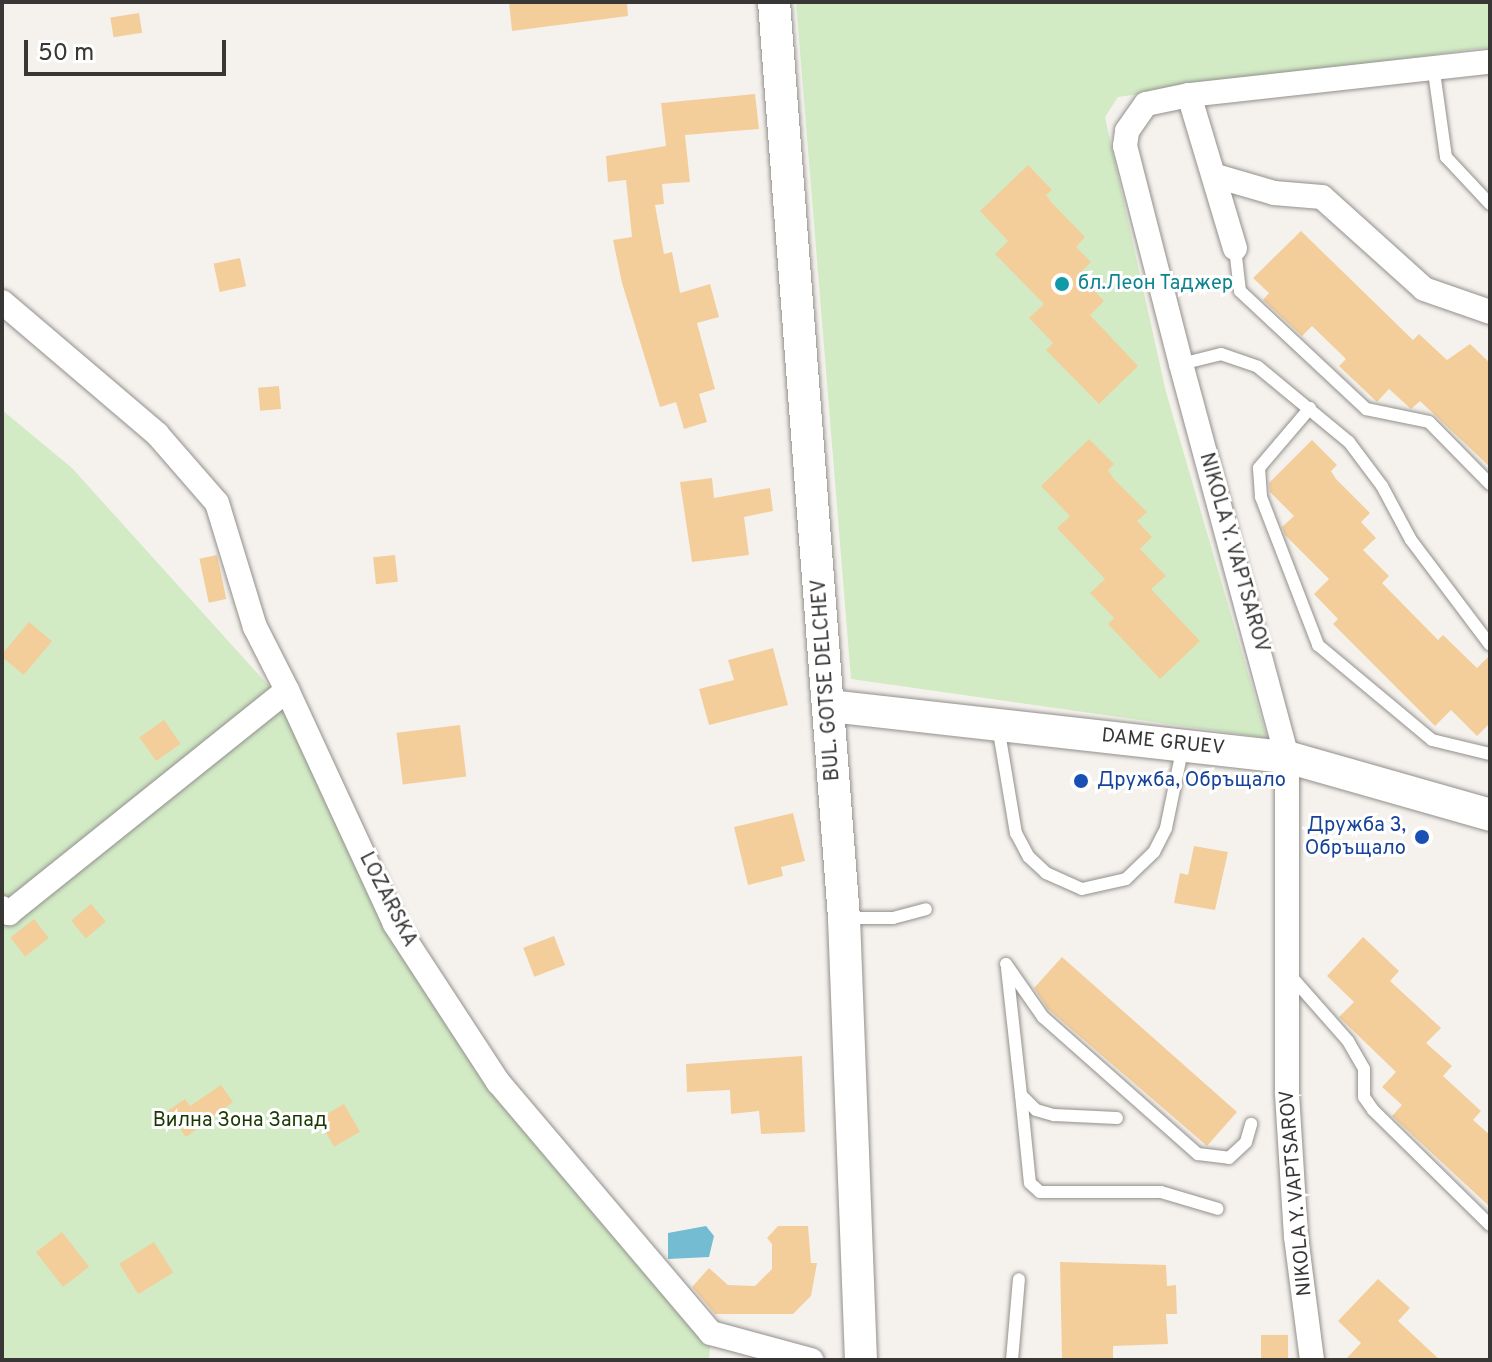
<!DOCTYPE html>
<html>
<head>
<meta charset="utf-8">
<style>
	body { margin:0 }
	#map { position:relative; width:1492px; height:1362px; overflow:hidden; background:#f5f2ee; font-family:Overpass,sans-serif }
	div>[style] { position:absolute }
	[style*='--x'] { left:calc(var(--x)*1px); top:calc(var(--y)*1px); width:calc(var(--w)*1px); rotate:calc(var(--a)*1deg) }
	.green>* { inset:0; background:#d2ebc5 }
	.water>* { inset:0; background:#73bcd2 }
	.building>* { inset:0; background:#f4ce9a; transform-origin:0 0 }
	.roads { filter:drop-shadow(0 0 2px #93908c) drop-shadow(0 0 2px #93908c) }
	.lane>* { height:12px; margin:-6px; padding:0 6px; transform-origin:6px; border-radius:6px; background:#fff }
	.street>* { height:24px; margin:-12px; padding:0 12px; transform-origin:12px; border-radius:12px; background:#fff }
	.secondary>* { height:32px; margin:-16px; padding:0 16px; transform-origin:16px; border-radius:16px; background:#fff }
	.dots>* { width:22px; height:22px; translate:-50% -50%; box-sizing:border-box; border:4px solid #fff; border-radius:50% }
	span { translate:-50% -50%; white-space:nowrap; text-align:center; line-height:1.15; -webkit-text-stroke:6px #fff; paint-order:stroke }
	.culture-label { font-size:20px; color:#0d838f }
	.left { translate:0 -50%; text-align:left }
	.street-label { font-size:20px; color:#393736 }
	.transit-label { font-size:20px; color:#164399 }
	.right { translate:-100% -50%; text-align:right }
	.park-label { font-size:20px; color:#1a3801 }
	.frame { position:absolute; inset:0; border:4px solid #393736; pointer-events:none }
	.scale { position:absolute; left:24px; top:40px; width:202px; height:36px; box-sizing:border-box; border:4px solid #393736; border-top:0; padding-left:10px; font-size:24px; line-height:28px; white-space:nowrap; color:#393736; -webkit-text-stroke:6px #fff; paint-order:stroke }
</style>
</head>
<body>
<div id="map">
	<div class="green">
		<div style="clip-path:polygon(796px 2px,1490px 2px,1490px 47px,1118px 97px,1105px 117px,1166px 392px,1267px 738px,851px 679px)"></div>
		<div style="clip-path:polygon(2px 410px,72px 468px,287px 706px,395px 924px,498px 1082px,711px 1333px,709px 1360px,2px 1360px)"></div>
	</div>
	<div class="water">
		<div style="clip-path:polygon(706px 1226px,714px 1236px,709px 1257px,668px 1259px,668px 1233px)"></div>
	</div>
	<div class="building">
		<div style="clip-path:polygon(509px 2px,627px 2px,628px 16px,512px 31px)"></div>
		<div style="left:139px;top:13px;width:20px;height:29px;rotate:81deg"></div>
		<div style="clip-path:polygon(755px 94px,759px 129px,685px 135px,690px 182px,662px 184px,664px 204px,655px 205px,664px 254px,672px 252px,680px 293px,710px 284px,719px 317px,697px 323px,715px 389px,699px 394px,707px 422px,684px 429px,676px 402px,660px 407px,622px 283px,613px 240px,632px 237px,626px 180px,608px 182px,606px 156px,666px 146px,661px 103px)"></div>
		<div style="clip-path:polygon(1028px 165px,1052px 190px,1046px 195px,1052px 203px,1085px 237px,1076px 247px,1091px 262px,1079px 274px,1104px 301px,1090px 315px,1138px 366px,1099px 404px,1046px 350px,1053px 343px,1029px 318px,1044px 304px,995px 254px,1008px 241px,980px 211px)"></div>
		<div style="clip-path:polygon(1301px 231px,1413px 340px,1419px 334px,1447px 360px,1470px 344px,1490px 363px,1490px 467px,1420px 401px,1411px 409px,1389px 389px,1377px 402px,1339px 366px,1346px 359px,1312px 326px,1302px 336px,1263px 300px,1269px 293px,1253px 278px)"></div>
		<div style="left:240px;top:258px;width:29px;height:27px;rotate:78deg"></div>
		<div style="left:279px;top:386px;width:23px;height:21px;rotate:85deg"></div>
		<div style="clip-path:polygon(1089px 439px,1114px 464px,1108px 470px,1113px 478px,1147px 512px,1137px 521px,1152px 537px,1140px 549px,1166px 576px,1151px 589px,1200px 641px,1160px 679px,1108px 624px,1114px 618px,1090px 593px,1105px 579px,1057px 528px,1070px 516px,1041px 486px)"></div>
		<div style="clip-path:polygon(1312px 440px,1337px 465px,1331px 471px,1336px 479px,1370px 513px,1361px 522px,1376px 538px,1363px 550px,1389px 576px,1382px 583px,1438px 640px,1443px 635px,1477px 668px,1490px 655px,1490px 723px,1477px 736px,1451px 710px,1435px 726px,1333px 624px,1338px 619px,1314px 594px,1329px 579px,1285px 535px,1282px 527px,1294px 516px,1270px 492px,1269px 483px)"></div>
		<div style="clip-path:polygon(712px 478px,714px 498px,770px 488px,773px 511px,744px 517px,749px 555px,692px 562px,680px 482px)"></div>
		<div style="left:217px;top:555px;width:45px;height:18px;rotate:78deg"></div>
		<div style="left:395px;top:555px;width:27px;height:22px;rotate:84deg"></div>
		<div style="left:29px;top:622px;width:30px;height:44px;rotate:40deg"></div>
		<div style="clip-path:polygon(773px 648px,788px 705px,709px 725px,699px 689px,734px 680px,728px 660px)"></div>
		<div style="left:164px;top:720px;width:29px;height:30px;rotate:55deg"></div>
		<div style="left:460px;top:725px;width:52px;height:64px;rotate:83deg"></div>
		<div style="clip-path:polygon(793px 813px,805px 861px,781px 867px,783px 876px,748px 885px,734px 827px)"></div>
		<div style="clip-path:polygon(1194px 846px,1228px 852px,1215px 910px,1174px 903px,1180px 873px,1188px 875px)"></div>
		<div style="left:91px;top:904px;width:23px;height:26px;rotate:50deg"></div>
		<div style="left:34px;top:919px;width:24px;height:30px;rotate:52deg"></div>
		<div style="left:554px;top:936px;width:31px;height:33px;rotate:69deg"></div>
		<div style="clip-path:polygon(1363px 937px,1399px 971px,1390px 981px,1441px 1028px,1426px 1043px,1452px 1066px,1443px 1076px,1481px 1111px,1473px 1120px,1490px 1135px,1490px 1207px,1392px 1116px,1402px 1105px,1382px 1087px,1396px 1072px,1339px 1017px,1354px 1002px,1327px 976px)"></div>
		<div style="clip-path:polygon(1062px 957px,1237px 1112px,1207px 1146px,1048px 1009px,1034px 988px)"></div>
		<div style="clip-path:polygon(802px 1056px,805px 1132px,761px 1134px,759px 1111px,731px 1114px,730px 1090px,687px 1092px,686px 1064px)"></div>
		<div style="clip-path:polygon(221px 1085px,233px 1102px,186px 1137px,167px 1111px,185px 1099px,190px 1106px)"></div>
		<div style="left:344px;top:1104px;width:32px;height:30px;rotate:60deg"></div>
		<div style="clip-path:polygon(778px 1226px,808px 1226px,811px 1263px,817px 1263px,811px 1296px,793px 1314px,715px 1314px,692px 1287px,709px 1268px,728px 1285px,755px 1286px,772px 1269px,772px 1244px,767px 1238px)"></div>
		<div style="left:62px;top:1232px;width:44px;height:33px;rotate:52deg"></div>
		<div style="left:154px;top:1242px;width:36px;height:41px;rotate:58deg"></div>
		<div style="clip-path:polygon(1060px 1262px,1166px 1265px,1167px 1286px,1176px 1285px,1177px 1314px,1166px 1314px,1168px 1344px,1113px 1346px,1113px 1360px,1062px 1360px)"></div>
		<div style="clip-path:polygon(1378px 1279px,1410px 1308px,1398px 1321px,1440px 1360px,1345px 1360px,1361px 1343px,1338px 1321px)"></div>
		<div style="left:1261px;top:1335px;width:27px;height:25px"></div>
	</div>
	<div class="roads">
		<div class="lane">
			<div style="--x:1434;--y:72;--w:86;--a:82"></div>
			<div style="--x:1446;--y:157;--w:64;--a:46.9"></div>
			<div style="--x:1235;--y:248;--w:43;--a:83.4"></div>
			<div style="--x:1240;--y:291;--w:173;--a:43.1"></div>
			<div style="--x:1366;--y:409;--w:64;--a:11.7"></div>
			<div style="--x:1429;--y:422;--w:87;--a:45.5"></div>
			<div style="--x:1181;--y:364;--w:41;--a:-14"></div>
			<div style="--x:1221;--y:354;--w:39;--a:19"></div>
			<div style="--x:1258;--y:367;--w:118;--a:39.5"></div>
			<div style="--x:1349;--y:442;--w:55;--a:53.1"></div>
			<div style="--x:1382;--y:486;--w:61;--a:61.8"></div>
			<div style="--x:1411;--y:540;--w:131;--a:53"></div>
			<div style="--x:1310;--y:408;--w:79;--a:130.4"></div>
			<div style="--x:1259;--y:468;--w:29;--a:86"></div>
			<div style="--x:1261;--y:497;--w:159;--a:68.9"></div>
			<div style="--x:1318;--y:645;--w:148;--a:39.8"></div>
			<div style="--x:1432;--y:740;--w:60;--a:13.6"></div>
			<div style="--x:998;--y:726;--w:109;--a:80.5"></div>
			<div style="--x:1016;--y:833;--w:27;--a:62"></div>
			<div style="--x:1029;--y:857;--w:23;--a:43"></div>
			<div style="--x:1046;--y:873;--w:39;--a:24"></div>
			<div style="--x:1082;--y:889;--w:45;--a:-12.8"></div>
			<div style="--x:1126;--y:879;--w:39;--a:-44"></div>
			<div style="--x:1154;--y:852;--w:27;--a:-63"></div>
			<div style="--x:1166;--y:828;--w:84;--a:-78.3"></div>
			<div style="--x:847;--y:918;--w:46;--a:0"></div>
			<div style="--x:893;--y:918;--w:34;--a:-15"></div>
			<div style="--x:1006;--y:964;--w:65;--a:55.1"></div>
			<div style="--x:1043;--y:1017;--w:207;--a:41.5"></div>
			<div style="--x:1198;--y:1154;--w:31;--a:7"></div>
			<div style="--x:1229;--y:1158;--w:23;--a:-43"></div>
			<div style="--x:1246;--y:1142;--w:19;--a:-74"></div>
			<div style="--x:1007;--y:968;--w:128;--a:83.7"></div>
			<div style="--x:1021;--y:1095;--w:21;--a:45"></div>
			<div style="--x:1036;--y:1110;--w:19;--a:16"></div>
			<div style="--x:1054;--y:1115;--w:63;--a:2.7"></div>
			<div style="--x:1289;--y:974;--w:89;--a:48.6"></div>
			<div style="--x:1348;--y:1041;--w:32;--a:60"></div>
			<div style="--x:1364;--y:1069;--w:28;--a:90"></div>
			<div style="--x:1364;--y:1097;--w:16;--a:55"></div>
			<div style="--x:1373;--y:1110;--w:164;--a:44.5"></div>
			<div style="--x:1021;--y:1095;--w:88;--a:84.2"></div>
			<div style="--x:1030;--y:1183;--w:13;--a:42"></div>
			<div style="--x:1040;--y:1192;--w:121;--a:0"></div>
			<div style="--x:1161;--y:1192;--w:59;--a:16.6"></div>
			<div style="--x:1012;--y:1360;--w:81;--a:-85.1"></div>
		</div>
		<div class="street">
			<div style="--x:1189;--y:95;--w:160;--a:73.3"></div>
			<div style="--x:1216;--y:176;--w:60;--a:16.3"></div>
			<div style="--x:1274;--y:193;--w:48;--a:4.8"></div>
			<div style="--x:1322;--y:197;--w:137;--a:42"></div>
			<div style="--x:1424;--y:289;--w:70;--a:19.2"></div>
			<div style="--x:2;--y:302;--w:204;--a:40.4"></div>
			<div style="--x:157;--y:434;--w:91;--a:49"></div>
			<div style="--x:217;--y:503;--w:130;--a:73"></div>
			<div style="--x:255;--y:627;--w:71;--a:63.1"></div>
			<div style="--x:2;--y:908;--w:9;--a:36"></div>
			<div style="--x:9;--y:913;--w:356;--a:-38.7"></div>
			<div style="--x:287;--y:690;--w:258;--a:65.2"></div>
			<div style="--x:395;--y:924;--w:189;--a:56.9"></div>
			<div style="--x:498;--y:1082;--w:329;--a:49.7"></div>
			<div style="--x:711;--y:1333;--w:104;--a:15.1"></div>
			<div style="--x:1312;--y:1360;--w:124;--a:-97.4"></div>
			<div style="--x:1296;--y:1237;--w:145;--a:-93.6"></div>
			<div style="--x:1287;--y:1092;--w:335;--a:-90"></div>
			<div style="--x:1287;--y:757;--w:407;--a:-105.1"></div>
			<div style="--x:1181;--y:364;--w:225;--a:-104.4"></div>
			<div style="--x:1125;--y:146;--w:15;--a:-82"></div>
			<div style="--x:1127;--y:131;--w:33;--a:-55"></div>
			<div style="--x:1146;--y:104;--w:44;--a:-11.8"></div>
			<div style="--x:1189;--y:95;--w:303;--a:-6.3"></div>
		</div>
		<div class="secondary">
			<div style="--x:774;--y:2;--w:919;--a:85.63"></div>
			<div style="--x:844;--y:918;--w:442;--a:87.8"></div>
			<div style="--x:829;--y:706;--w:461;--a:6.4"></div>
			<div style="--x:1287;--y:757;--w:211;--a:15.9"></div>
		</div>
	</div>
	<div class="dots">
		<div style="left:1062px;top:284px;background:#0f9aa8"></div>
		<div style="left:1081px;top:781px;background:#1a4fb4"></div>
		<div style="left:1422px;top:837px;background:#1a4fb4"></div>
	</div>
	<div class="culture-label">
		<span class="left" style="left:1078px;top:284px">бл.Леон Таджер</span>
	</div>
	<div class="street-label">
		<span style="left:1233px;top:553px;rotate:74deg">NIKOLA Y. VAPTSAROV</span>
		<span style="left:827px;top:680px;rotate:-94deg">BUL. GOTSE DELCHEV</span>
		<span style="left:1163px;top:743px;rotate:6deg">DAME GRUEV</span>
		<span style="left:387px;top:900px;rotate:63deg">LOZARSKA</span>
		<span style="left:1297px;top:1193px;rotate:-95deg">NIKOLA Y. VAPTSAROV</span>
	</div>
	<div class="transit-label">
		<span class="left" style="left:1097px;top:781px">Дружба, Обръщало</span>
		<span class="right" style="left:1406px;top:838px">Дружба 3,<br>Обръщало</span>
	</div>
	<div class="park-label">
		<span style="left:240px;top:1121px">Вилна Зона Запад</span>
	</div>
	<div class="frame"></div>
	<div class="scale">50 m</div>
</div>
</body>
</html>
